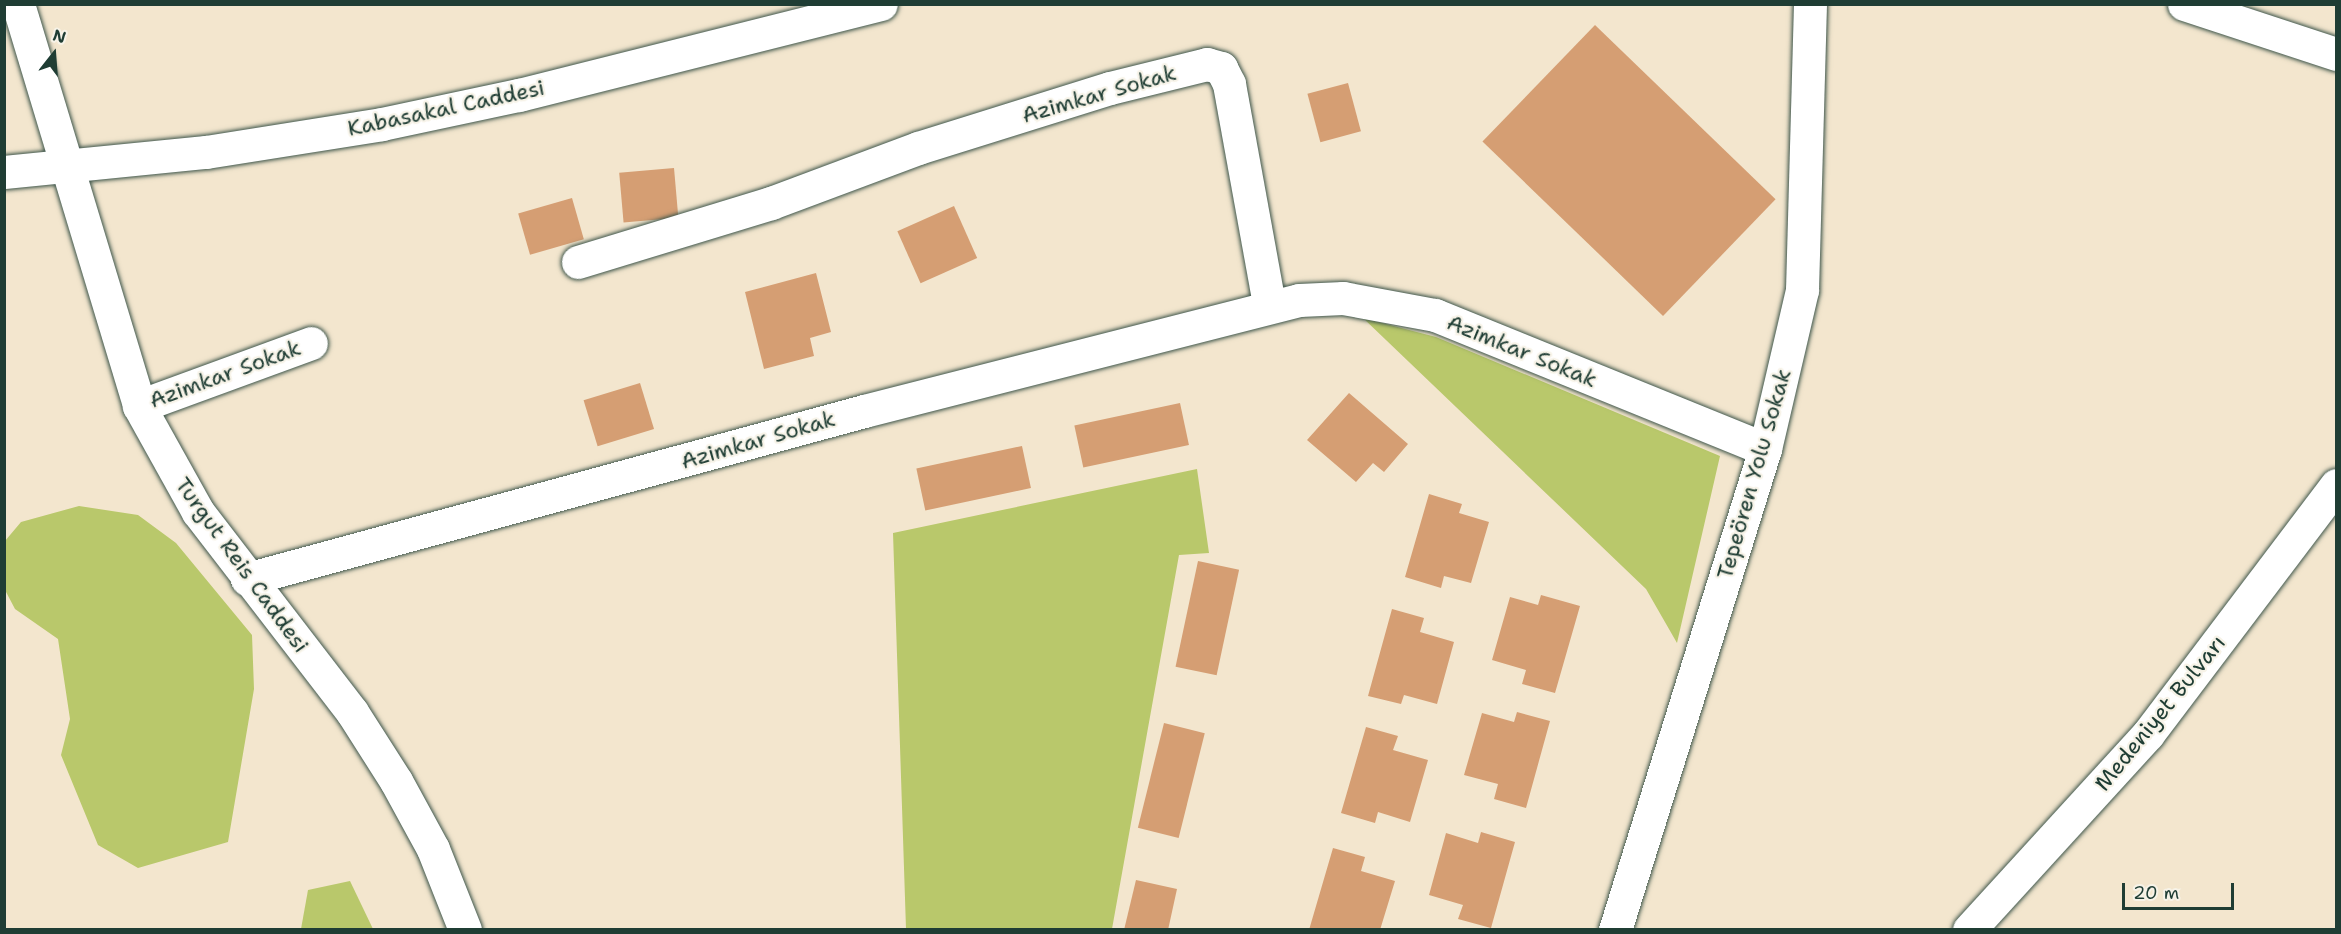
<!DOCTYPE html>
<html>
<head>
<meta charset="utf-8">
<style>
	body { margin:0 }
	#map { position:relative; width:2341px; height:934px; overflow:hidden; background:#f3e6ce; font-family:"Shantell Sans",sans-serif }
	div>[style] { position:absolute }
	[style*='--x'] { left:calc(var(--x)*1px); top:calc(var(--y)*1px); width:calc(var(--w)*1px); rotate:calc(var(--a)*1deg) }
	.green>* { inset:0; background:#b9c86b }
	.building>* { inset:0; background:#d59e73; transform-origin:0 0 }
	.roads { filter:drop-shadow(0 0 2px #3f564b) drop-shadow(0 0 2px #3f564b) }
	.street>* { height:33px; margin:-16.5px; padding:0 16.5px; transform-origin:16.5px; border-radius:16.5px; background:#fff }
	.secondary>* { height:33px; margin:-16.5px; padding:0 16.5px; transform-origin:16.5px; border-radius:16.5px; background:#fff }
	.primary>* { height:33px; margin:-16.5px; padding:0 16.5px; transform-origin:16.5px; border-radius:16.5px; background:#fff }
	span { translate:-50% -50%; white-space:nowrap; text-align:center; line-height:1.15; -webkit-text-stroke:4.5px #f7f3e8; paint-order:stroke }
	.street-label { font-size:22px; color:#1f3d34 }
	.frame { position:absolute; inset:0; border:6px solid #1f3d34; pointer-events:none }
	.north { position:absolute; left:24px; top:24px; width:60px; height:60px; -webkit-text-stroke:4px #f7f3e8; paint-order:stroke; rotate:17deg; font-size:16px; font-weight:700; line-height:24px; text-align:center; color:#1f3d34 }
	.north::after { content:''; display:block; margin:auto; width:21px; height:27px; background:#1f3d34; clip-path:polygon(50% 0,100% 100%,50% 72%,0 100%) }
	.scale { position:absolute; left:2122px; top:883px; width:112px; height:27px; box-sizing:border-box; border:3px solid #1f3d34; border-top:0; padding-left:8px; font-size:18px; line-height:21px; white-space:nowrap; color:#1f3d34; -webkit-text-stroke:4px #f7f3e8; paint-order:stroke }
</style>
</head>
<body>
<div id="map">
	<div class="green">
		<div style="clip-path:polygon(1363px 318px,1436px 337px,1720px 456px,1677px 643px,1646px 589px)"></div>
		<div style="clip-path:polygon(1197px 469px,1209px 553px,1179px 555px,1112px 929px,906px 929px,893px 533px)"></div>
		<div style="clip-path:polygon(79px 506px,138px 515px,176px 543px,252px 635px,254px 689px,228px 842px,138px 868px,98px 845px,61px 755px,70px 719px,58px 639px,15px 609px,5px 590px,5px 541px,21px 522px)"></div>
		<div style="clip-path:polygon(350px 881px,373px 929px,301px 929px,308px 890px)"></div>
	</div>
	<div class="building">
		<div style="left:1595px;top:25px;width:251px;height:162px;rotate:44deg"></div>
		<div style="left:1348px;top:83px;width:50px;height:42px;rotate:75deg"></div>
		<div style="left:674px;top:168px;width:50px;height:55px;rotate:85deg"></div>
		<div style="left:572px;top:198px;width:43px;height:56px;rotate:74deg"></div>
		<div style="left:954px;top:206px;width:57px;height:62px;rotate:66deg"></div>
		<div style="clip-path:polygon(816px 273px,831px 332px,810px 338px,814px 356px,764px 369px,745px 292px)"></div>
		<div style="left:640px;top:383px;width:48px;height:59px;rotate:73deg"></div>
		<div style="clip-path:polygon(1349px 393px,1408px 444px,1384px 472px,1373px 463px,1356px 482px,1307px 440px)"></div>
		<div style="left:1180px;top:403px;width:43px;height:108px;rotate:78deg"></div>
		<div style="left:1022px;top:446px;width:43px;height:108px;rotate:78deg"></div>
		<div style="clip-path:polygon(1429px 494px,1462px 504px,1459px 513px,1489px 522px,1471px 583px,1444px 576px,1441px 588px,1405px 577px)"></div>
		<div style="left:1198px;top:561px;width:42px;height:108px;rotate:12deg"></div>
		<div style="clip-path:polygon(1541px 595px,1580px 606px,1555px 693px,1522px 684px,1526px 670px,1492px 660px,1510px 597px,1538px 605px)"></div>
		<div style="clip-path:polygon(1392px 609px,1424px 618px,1420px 632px,1454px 642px,1437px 704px,1404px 695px,1401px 704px,1368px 696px)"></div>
		<div style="clip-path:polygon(1517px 712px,1550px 721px,1526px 808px,1494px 799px,1498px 784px,1464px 775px,1482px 713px,1514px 722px)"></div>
		<div style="left:1164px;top:723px;width:42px;height:108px;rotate:14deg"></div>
		<div style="clip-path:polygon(1366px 727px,1398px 736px,1393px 750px,1428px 760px,1410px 822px,1378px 812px,1375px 823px,1341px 813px)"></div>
		<div style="clip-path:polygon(1481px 832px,1515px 842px,1491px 928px,1458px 919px,1463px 905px,1429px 895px,1446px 833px,1478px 843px)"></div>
		<div style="clip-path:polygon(1333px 848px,1365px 857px,1361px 871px,1395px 881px,1380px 930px,1309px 930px)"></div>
		<div style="clip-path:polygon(1136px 880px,1177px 889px,1168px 930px,1124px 930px)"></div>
	</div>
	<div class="roads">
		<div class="street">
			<div style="--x:578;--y:262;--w:202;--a:-17"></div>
			<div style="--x:771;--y:203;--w:157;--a:-20.5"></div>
			<div style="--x:918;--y:148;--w:201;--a:-17.4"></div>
			<div style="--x:1110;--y:88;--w:100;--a:-13.9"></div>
			<div style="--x:1207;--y:64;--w:15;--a:16"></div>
			<div style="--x:1221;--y:68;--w:18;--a:63"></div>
			<div style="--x:1229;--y:84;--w:225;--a:79.7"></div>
			<div style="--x:139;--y:406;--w:183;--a:-20.1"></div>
			<div style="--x:247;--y:579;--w:639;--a:-15.23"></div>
			<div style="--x:864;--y:411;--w:449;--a:-14.3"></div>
			<div style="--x:1299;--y:300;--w:44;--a:-2.6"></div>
			<div style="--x:1343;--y:298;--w:94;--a:10.5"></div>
			<div style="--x:1435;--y:315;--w:356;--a:22.1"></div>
			<div style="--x:1615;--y:930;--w:504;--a:-72.68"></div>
			<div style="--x:1765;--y:449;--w:163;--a:-76.9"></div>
			<div style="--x:1802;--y:290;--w:286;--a:-88.4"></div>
		</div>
		<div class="secondary">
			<div style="--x:18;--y:4;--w:420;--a:73.2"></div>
			<div style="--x:139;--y:406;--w:121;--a:60.9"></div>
			<div style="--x:198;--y:512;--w:252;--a:52.4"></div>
			<div style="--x:352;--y:712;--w:82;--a:57.5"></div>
			<div style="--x:396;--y:781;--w:77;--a:61.4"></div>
			<div style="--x:433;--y:849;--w:87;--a:68.4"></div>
			<div style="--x:2184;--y:4;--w:160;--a:18.2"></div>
			<div style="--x:4;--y:172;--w:203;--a:-5.7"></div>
			<div style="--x:206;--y:152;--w:178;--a:-9"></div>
			<div style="--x:382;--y:124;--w:140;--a:-12"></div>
			<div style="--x:519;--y:95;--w:373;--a:-14.1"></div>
		</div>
		<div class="primary">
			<div style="--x:1969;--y:930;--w:265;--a:-47.6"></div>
			<div style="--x:2148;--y:734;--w:312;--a:-52.9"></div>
		</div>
	</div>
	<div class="street-label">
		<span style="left:1099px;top:94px;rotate:-16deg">Azimkar Sokak</span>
		<span style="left:446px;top:108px;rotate:-12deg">Kabasakal Caddesi</span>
		<span style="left:1522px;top:351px;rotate:22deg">Azimkar Sokak</span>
		<span style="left:225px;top:374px;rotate:-20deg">Azimkar Sokak</span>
		<span style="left:758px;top:440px;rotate:-16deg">Azimkar Sokak</span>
		<span style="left:1754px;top:474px;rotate:-74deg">Tepeören Yolu Sokak</span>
		<span style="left:242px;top:565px;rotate:54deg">Turgut Reis Caddesi</span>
		<span style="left:2160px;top:713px;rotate:-51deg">Medeniyet Bulvarı</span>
	</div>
	<div class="frame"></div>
	<div class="north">N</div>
	<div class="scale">20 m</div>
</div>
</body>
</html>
